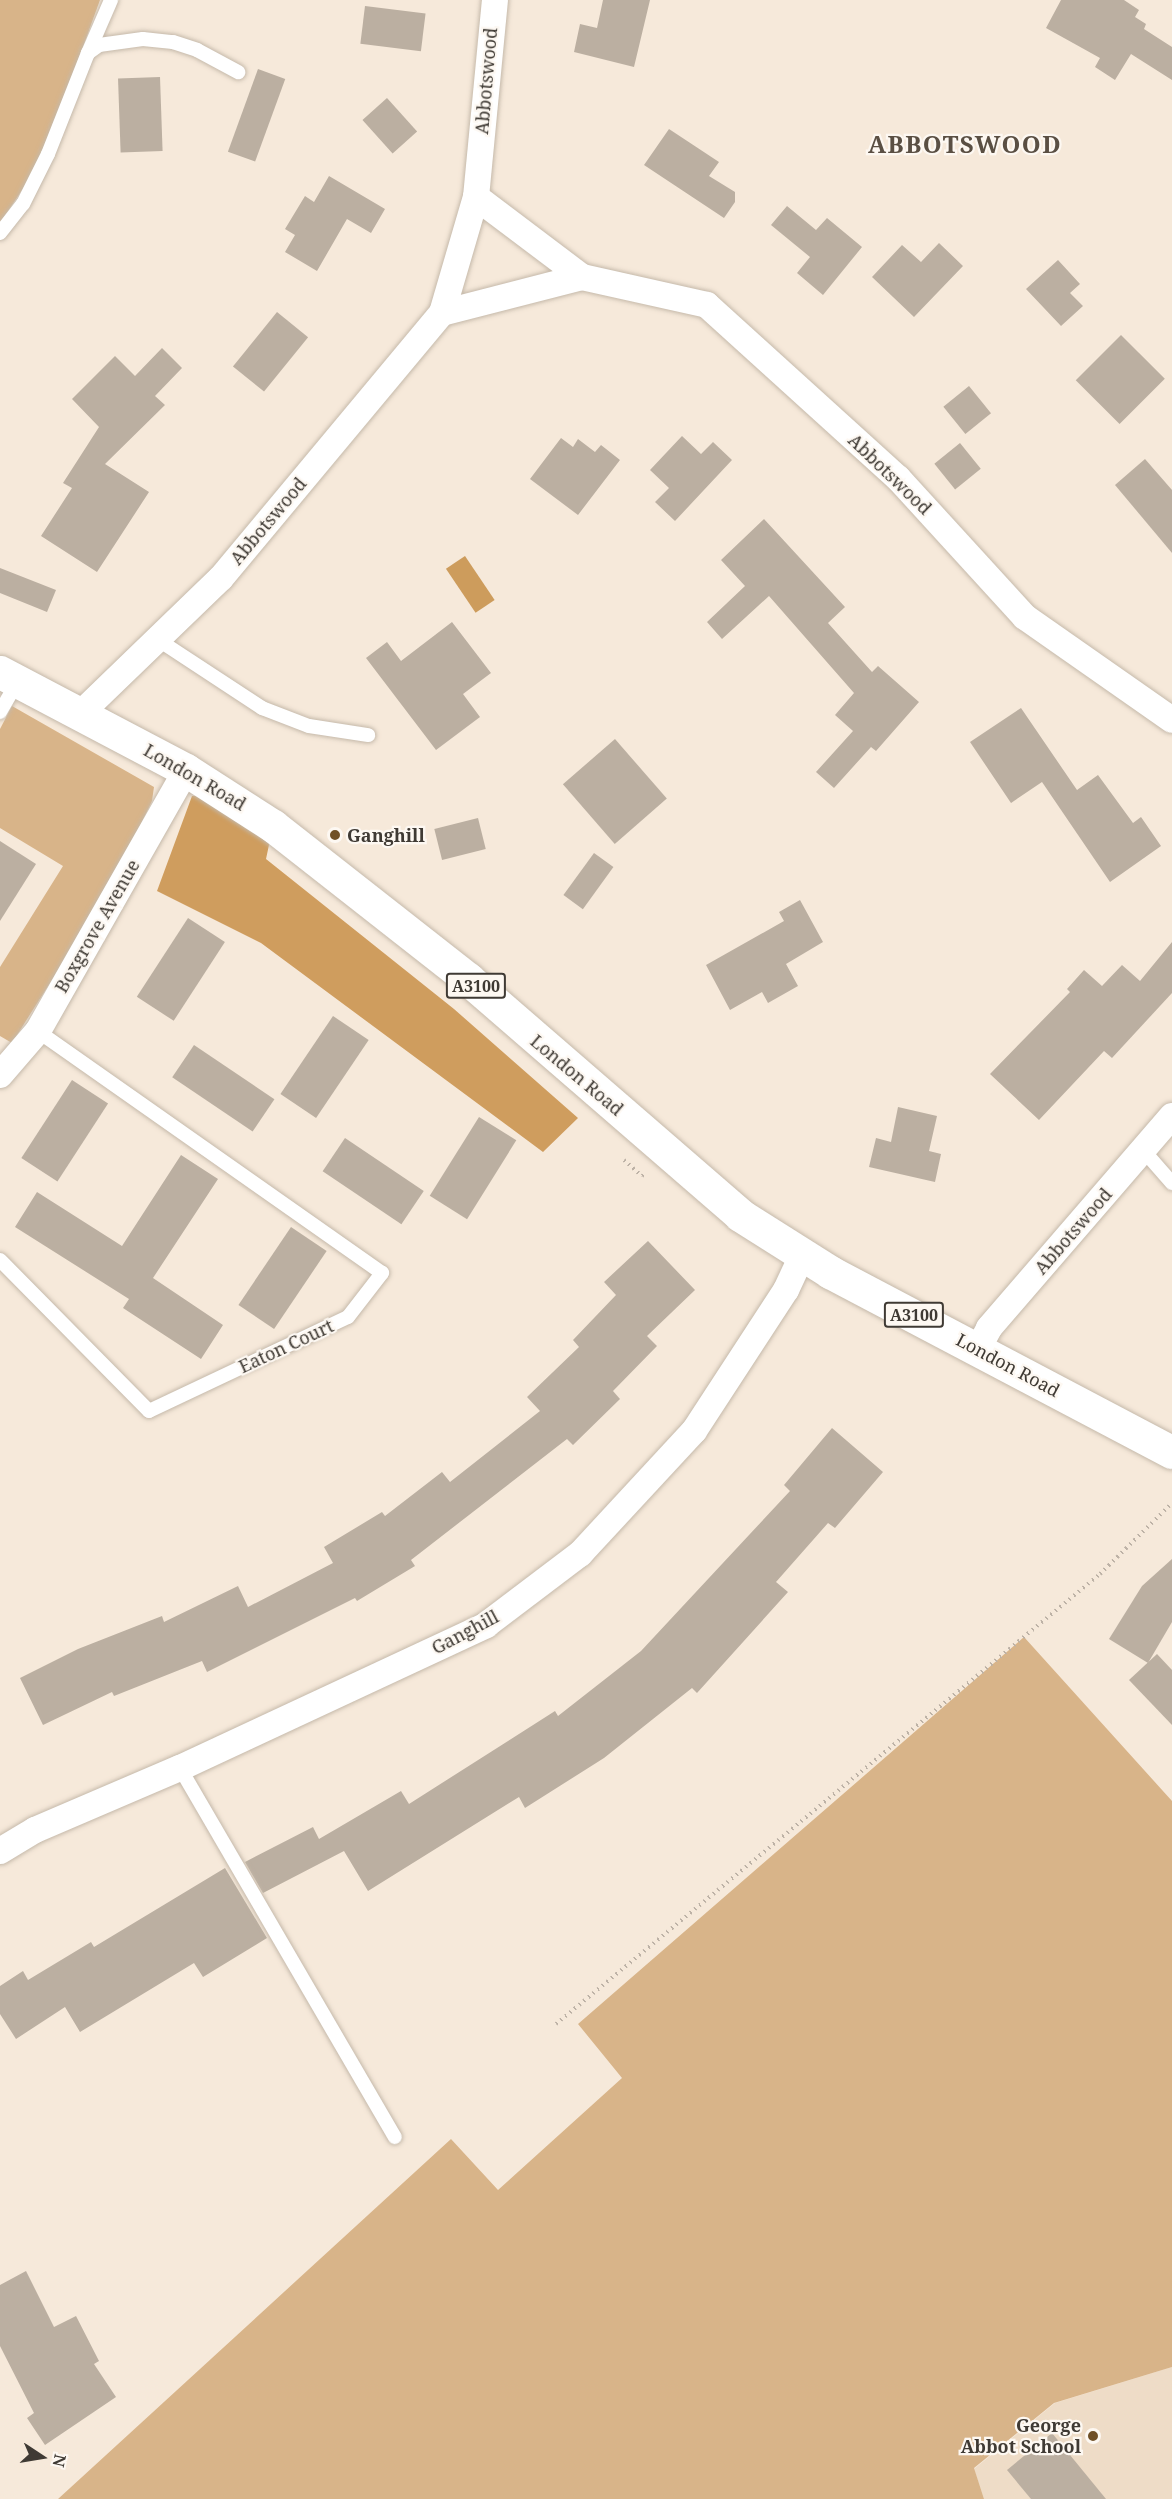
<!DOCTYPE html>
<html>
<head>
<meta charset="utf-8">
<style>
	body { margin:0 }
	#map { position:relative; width:1172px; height:2499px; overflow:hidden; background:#f6e9da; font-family:"Noto Serif",serif }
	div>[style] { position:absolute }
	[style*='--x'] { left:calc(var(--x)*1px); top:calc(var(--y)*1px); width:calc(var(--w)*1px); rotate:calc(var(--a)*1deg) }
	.built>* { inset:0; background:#eedcc7 }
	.green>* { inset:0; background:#d8b489 }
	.forest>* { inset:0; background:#cf9d5e }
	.water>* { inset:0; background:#cd9c5c; transform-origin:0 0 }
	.building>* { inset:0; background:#bbafa1; transform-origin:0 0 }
	.path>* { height:4px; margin-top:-2px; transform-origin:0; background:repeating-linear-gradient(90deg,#bdb2a6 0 1.5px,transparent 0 6px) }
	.roads { filter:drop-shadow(0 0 2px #c5b9aa) drop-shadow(0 0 2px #c5b9aa) }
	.lane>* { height:14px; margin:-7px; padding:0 7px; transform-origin:7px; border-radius:7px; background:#fff }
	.street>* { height:26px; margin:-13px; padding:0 13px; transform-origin:13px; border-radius:13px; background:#fff }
	.primary>* { height:33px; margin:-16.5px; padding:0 16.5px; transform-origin:16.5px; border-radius:16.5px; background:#fff }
	.dots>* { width:16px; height:16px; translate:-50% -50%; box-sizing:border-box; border:3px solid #fdf8f2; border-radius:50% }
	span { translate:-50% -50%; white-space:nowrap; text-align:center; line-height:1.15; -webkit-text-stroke:4.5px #fdf8f2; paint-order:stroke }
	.shield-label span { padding:2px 4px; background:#fdf8f2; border:2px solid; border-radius:4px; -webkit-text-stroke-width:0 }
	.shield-label { font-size:16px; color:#3f3a34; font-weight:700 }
	.street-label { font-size:18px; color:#3f3a34 }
	.poi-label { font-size:18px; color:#3f3a34; font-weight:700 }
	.left { translate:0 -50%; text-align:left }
	.right { translate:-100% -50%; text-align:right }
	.district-label { font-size:24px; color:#5a4f43; font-weight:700; letter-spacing:1.5px }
	.north { position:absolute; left:12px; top:2427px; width:60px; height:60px; -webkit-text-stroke:4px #fdf8f2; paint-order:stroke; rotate:102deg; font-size:16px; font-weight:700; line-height:24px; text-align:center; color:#3f3a34 }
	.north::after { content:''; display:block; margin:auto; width:21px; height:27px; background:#3f3a34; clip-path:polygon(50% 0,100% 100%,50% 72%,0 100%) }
</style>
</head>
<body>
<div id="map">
	<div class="built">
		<div style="clip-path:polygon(1172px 2367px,1172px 2499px,984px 2499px,974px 2469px,1055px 2403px)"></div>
	</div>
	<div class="green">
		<div style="clip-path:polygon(0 0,100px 0,48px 143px,30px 178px,0 223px)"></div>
		<div style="clip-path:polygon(12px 706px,154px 787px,152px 801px,110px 888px,12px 1043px,0 1036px,0 967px,63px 866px,0 828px,0 729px)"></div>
		<div style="clip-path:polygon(1024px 1637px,1172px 1801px,1172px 2367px,1054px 2403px,974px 2468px,984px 2499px,58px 2499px,451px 2139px,498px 2190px,622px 2078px,578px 2024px)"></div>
	</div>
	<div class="forest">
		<div style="clip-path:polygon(229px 795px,273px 826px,266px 859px,454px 1009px,578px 1118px,543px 1152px,261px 943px,157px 891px,192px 796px)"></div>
	</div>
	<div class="water">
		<div style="left:465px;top:556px;width:53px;height:23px;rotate:56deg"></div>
	</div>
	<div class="building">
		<div style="clip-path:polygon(603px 0,650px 0,634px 67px,574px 52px,580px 24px,597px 28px)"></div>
		<div style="clip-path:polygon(1061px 0,1124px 0,1139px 10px,1135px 17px,1146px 24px,1144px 29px,1172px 47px,1172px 80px,1131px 54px,1115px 80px,1095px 67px,1100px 58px,1046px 28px)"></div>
		<div style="left:365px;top:6px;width:61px;height:38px;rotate:7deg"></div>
		<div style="left:258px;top:69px;width:29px;height:88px;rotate:20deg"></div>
		<div style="left:160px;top:77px;width:74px;height:42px;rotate:88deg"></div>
		<div style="left:387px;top:98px;width:45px;height:33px;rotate:48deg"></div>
		<div style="clip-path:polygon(669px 129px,719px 162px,709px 176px,735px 192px,735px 202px,724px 218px,644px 165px)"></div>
		<div style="clip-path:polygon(329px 176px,385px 209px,371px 233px,347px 219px,317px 271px,285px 252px,295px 235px,285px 229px,305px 196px,314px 202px)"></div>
		<div style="clip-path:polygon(787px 206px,816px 230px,827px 218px,862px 247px,823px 295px,797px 273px,810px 257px,771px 225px)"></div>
		<div style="clip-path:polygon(939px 243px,963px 266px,914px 317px,872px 277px,902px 245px,921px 262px)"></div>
		<div style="clip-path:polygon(1058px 260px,1080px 284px,1070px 293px,1083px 306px,1061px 326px,1026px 289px)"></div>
		<div style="left:277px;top:312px;width:40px;height:70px;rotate:39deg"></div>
		<div style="left:1121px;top:335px;width:62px;height:64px;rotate:45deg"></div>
		<div style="clip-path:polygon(162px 348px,182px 368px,155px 396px,165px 405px,105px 464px,149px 492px,97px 572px,41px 536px,72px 488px,63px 483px,99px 427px,72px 399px,115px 356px,135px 376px)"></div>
		<div style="left:969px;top:386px;width:35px;height:33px;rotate:51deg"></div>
		<div style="clip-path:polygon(682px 436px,701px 454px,713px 442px,732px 460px,675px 521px,655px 502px,669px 488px,650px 470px)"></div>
		<div style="clip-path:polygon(561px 438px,573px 447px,578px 439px,595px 452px,601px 445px,620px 460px,578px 515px,530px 479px)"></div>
		<div style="left:960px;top:443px;width:33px;height:33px;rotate:51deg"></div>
		<div style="clip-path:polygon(1145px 459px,1172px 490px,1172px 553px,1115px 485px)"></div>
		<div style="clip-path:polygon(764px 519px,845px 607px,828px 623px,872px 672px,878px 666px,919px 702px,876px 751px,871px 747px,834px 788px,816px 772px,853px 731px,835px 715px,854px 693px,769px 596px,722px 639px,707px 622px,745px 586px,721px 560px)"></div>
		<div style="clip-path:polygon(0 568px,56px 590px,47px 612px,0 593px)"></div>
		<div style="clip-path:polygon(452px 622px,491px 673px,463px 694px,480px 717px,436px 750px,366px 658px,387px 642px,401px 661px)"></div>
		<div style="clip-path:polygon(1021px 708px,1077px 790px,1098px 775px,1133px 823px,1141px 817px,1161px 846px,1110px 882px,1042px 782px,1011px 803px,970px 742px)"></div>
		<div style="left:615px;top:739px;width:79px;height:69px;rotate:49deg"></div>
		<div style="left:478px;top:818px;width:32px;height:45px;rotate:76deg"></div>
		<div style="clip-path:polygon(0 841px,36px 864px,0 921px)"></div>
		<div style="left:594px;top:853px;width:24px;height:52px;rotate:36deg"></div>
		<div style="clip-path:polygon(800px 900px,823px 942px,786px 964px,798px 986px,768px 1003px,762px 992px,730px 1010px,706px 965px,784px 921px,779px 912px)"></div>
		<div style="left:188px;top:918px;width:44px;height:94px;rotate:33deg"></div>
		<div style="clip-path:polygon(1172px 942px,1172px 993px,1112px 1058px,1104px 1051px,1039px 1120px,990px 1074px,1070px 992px,1067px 989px,1084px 970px,1102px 986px,1122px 965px,1140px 981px)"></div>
		<div style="left:333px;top:1016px;width:43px;height:94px;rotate:34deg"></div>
		<div style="left:194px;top:1045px;width:97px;height:39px;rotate:34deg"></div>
		<div style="left:72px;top:1080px;width:43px;height:93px;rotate:33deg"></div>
		<div style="clip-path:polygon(898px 1107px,937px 1116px,929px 1151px,941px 1154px,935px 1182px,869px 1167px,876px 1138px,891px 1142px)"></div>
		<div style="left:479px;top:1117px;width:44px;height:93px;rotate:32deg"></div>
		<div style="left:345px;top:1138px;width:95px;height:40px;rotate:34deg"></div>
		<div style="clip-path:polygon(181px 1155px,218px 1179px,153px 1278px,223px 1325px,201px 1359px,123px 1308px,129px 1299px,15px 1227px,37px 1192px,122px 1246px)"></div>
		<div style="left:291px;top:1227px;width:43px;height:94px;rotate:34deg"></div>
		<div style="clip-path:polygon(648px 1241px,695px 1290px,647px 1336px,657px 1346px,613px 1391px,620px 1399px,573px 1445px,567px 1439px,411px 1560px,415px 1566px,357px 1601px,355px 1598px,207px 1672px,202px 1661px,114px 1696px,112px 1692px,43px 1725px,20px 1678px,78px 1649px,162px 1616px,164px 1622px,238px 1586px,248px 1607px,333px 1563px,324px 1547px,382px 1512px,385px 1516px,442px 1472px,450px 1482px,540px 1411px,527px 1397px,579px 1347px,573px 1340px,616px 1295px,604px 1282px)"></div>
		<div style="clip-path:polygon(832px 1428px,883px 1472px,835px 1528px,828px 1523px,776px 1582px,788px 1592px,697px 1693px,692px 1688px,604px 1758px,525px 1808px,519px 1797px,368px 1891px,344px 1851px,263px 1893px,245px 1862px,313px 1827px,319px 1839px,401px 1791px,409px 1804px,555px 1711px,558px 1716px,641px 1651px,790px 1491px,784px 1485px)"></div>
		<div style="clip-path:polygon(1172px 1559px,1172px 1622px,1148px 1663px,1109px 1639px,1142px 1586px)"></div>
		<div style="clip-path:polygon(1157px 1654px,1172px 1670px,1172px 1725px,1129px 1680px)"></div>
		<div style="clip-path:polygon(225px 1868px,267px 1938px,203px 1977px,194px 1963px,80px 2032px,65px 2007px,16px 2039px,0 2014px,0 1986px,23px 1971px,28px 1980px,91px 1942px,94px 1947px)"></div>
		<div style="clip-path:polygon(26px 2271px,54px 2327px,76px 2316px,99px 2361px,94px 2364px,116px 2397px,45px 2445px,27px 2418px,34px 2413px,0 2346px,0 2285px)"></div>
		<div style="clip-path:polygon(1052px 2433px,1106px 2499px,1031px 2499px,1007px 2470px)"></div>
	</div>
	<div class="path">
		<div style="--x:624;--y:1160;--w:24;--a:42"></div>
		<div style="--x:642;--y:1176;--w:5;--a:-37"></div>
		<div style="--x:556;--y:2024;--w:706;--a:-39.6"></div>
		<div style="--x:1100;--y:1574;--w:101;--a:-44.6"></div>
	</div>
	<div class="roads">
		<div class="lane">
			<div style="--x:88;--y:53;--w:58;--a:-66.5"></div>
			<div style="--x:0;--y:233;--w:37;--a:-52"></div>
			<div style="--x:23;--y:204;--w:56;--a:-63.4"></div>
			<div style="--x:48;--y:154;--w:109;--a:-68.4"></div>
			<div style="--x:88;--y:53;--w:14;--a:-36"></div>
			<div style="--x:99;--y:45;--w:44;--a:-7.8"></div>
			<div style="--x:143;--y:39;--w:30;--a:6"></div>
			<div style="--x:173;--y:42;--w:25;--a:18"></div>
			<div style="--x:197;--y:50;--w:47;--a:28.2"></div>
			<div style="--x:157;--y:639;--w:126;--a:33.3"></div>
			<div style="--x:262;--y:708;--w:50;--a:21"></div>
			<div style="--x:309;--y:726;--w:60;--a:8.7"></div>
			<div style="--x:0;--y:712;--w:36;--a:-60"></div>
			<div style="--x:1143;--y:1150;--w:44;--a:48.7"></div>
			<div style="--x:0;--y:1260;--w:212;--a:45.4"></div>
			<div style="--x:149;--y:1411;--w:220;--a:-25.3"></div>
			<div style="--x:348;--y:1317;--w:56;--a:-52.3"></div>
			<div style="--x:382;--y:1273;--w:421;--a:-144.9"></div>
			<div style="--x:180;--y:1768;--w:427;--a:59.8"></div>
		</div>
		<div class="street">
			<div style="--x:476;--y:197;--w:133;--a:37"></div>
			<div style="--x:442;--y:313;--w:121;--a:-73.7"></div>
			<div style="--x:476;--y:197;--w:198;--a:-84.5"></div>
			<div style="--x:79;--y:715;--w:197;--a:-44"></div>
			<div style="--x:221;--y:578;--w:345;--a:-50.2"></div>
			<div style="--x:442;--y:313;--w:145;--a:-14.4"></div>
			<div style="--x:582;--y:277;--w:128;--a:12.6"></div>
			<div style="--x:707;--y:305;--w:258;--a:42.2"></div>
			<div style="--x:898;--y:478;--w:188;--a:47.6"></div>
			<div style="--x:1025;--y:617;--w:179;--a:35"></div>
			<div style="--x:0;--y:1075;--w:58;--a:-49.2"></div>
			<div style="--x:38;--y:1031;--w:300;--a:-60.4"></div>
			<div style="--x:978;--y:1349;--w:24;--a:-62"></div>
			<div style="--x:989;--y:1328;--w:280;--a:-49.2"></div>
			<div style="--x:0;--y:1851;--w:41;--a:-31"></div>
			<div style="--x:35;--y:1830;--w:158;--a:-23.2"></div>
			<div style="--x:180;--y:1768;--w:338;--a:-25"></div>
			<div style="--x:486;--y:1625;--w:118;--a:-37.1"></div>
			<div style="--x:580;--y:1554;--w:168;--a:-47.2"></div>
			<div style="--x:694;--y:1431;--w:168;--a:-56.9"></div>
			<div style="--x:786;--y:1290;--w:38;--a:-65"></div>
		</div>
		<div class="primary">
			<div style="--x:0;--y:672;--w:210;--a:27.8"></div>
			<div style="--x:186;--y:770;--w:103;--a:32.8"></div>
			<div style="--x:273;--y:826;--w:248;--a:38.1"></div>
			<div style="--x:468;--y:979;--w:360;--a:40.9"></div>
			<div style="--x:740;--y:1215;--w:107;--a:32.3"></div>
			<div style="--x:830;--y:1272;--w:386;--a:27.8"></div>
		</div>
	</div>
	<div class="dots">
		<div style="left:335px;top:835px;background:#705026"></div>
		<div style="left:1093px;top:2436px;background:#705026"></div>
	</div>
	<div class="shield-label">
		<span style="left:476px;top:986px">A3100</span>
		<span style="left:914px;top:1315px">A3100</span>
	</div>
	<div class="street-label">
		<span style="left:486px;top:81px;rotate:-85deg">Abbotswood</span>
		<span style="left:890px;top:474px;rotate:44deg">Abbotswood</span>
		<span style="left:268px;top:521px;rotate:-50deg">Abbotswood</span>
		<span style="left:195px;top:777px;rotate:30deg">London Road</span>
		<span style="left:97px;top:926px;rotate:-60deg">Boxgrove Avenue</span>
		<span style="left:577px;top:1075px;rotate:40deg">London Road</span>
		<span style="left:1073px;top:1231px;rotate:-49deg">Abbotswood</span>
		<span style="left:286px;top:1346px;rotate:-25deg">Eaton Court</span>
		<span style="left:1008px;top:1365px;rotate:28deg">London Road</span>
		<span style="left:465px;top:1632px;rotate:-28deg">Ganghill</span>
	</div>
	<div class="poi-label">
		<span class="left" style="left:347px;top:835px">Ganghill</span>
		<span class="right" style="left:1081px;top:2436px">George<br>Abbot School</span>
	</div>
	<div class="district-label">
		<span style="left:965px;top:144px">ABBOTSWOOD</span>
	</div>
	<div class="north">N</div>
</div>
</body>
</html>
